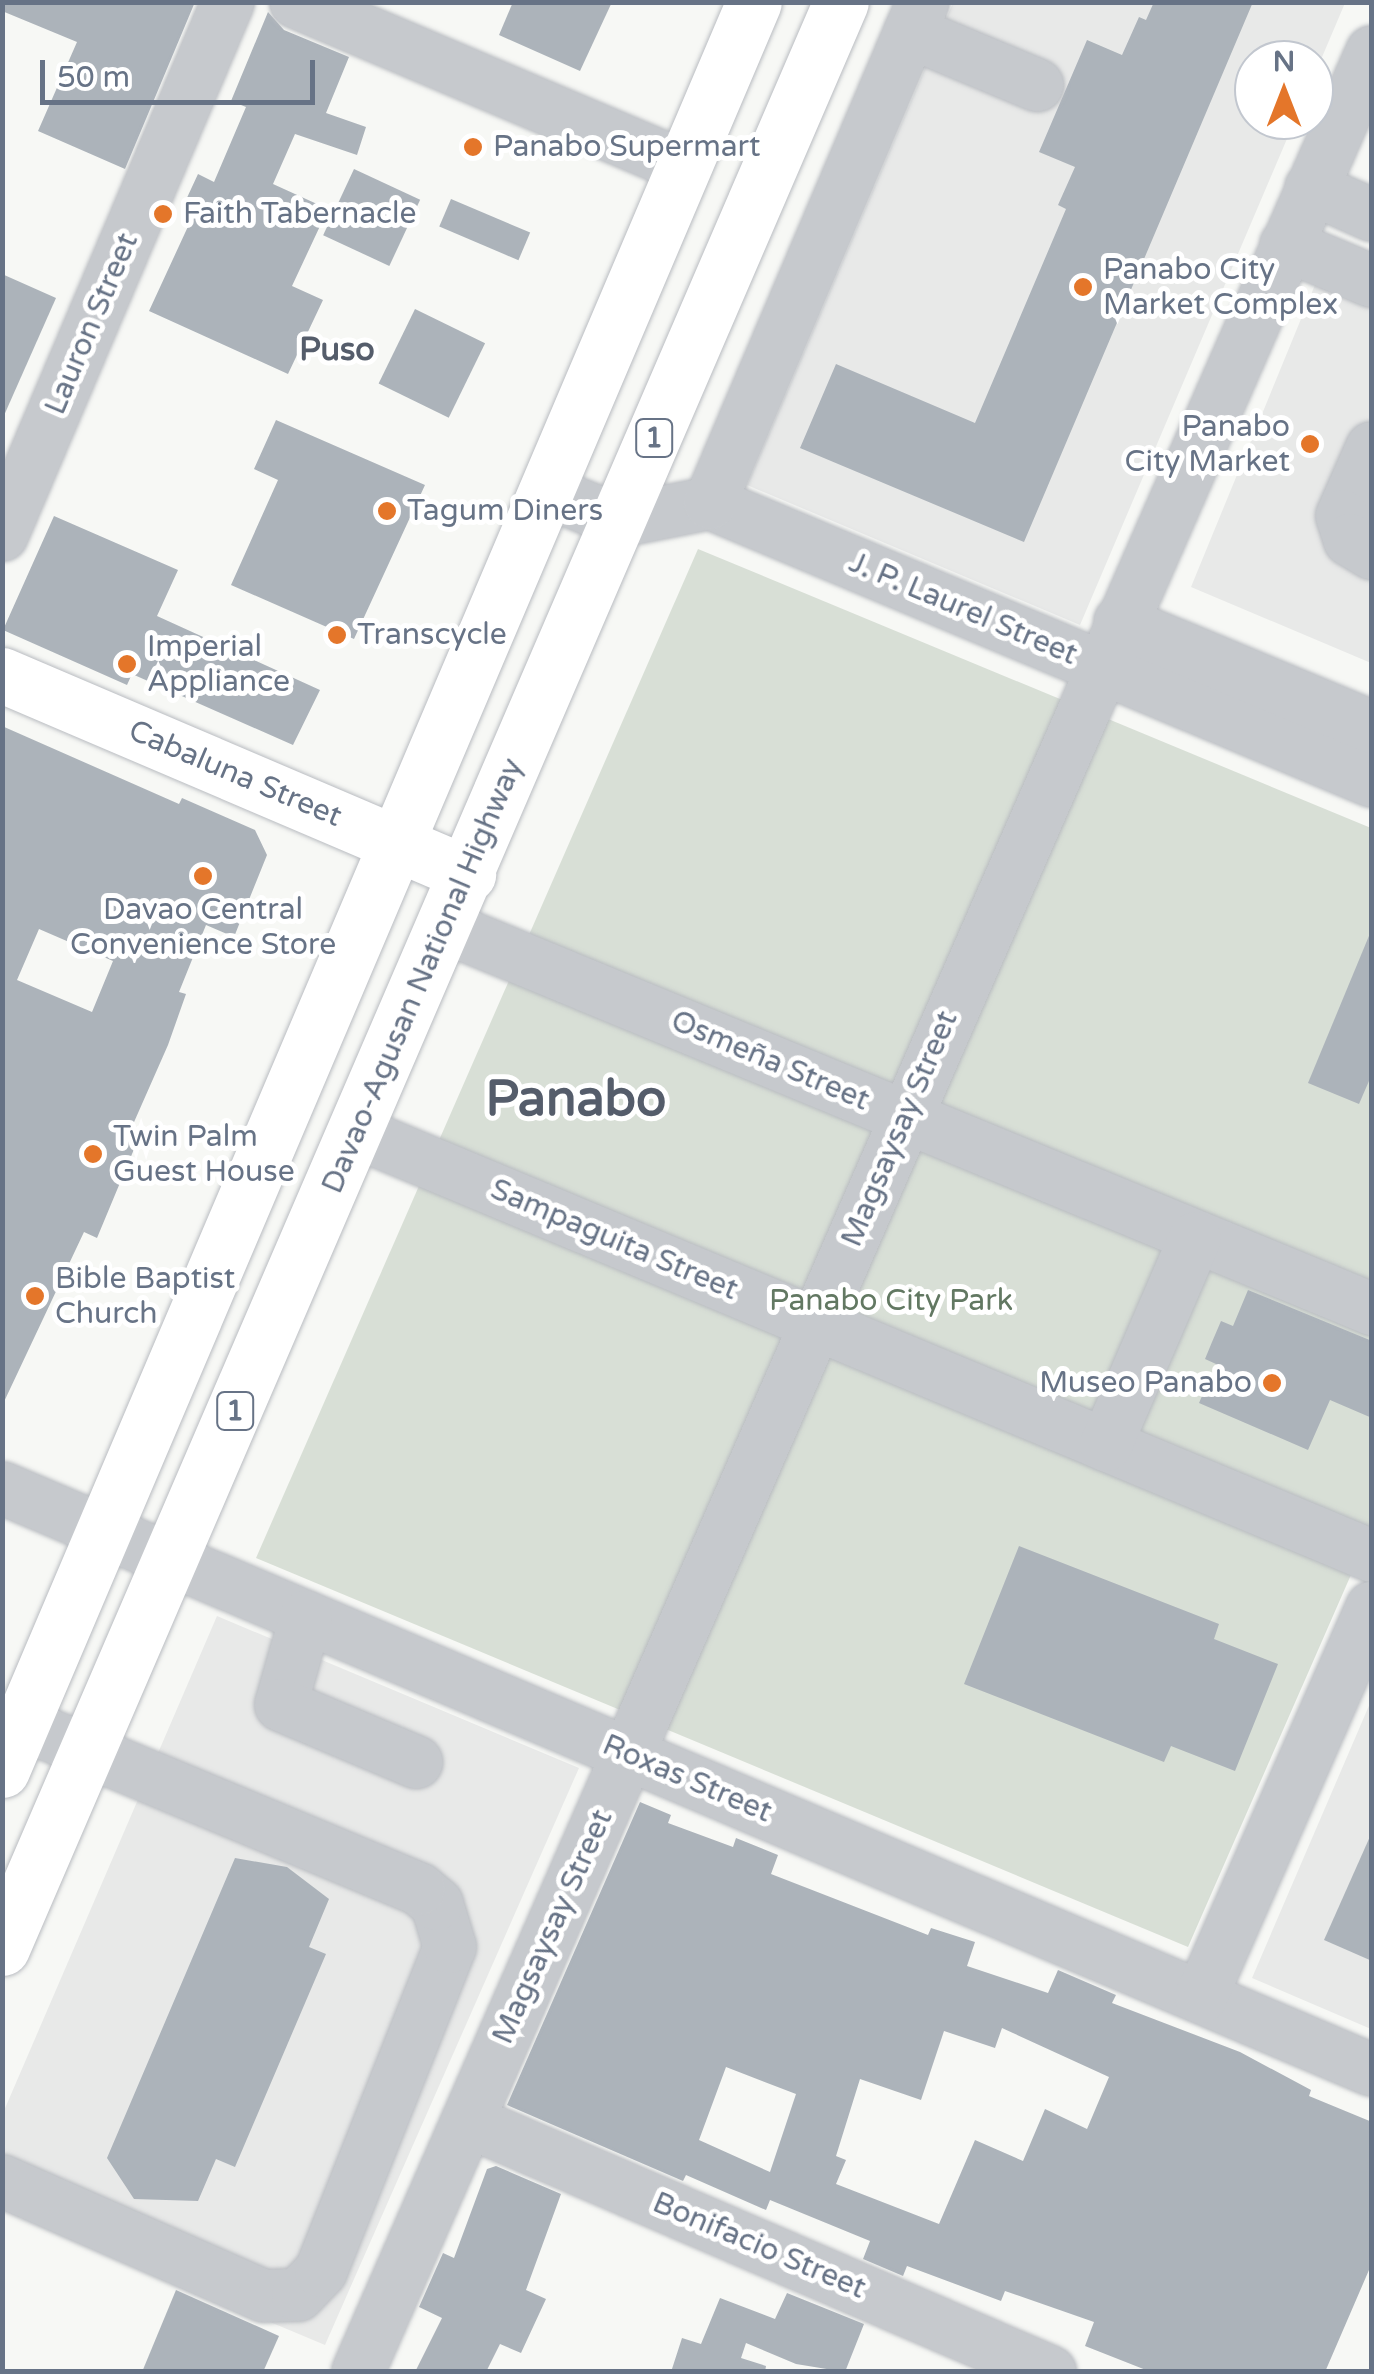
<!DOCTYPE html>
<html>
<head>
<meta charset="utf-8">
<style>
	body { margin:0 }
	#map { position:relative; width:1374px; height:2374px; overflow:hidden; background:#f7f8f5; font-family:"Varela Round",sans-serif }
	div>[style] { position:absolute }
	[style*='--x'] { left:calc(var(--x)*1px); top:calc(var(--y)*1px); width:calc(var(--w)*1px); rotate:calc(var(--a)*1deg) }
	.built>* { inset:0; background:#e8e9e8 }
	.green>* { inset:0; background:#d8dfd6 }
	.building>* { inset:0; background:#acb3ba; transform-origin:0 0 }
	.roads { filter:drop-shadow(0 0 2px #b9bcc1) drop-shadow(0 0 2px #b9bcc1) }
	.minor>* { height:52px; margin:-26px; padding:0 26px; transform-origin:26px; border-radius:26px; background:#c6c9cd }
	.major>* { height:55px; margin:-27.5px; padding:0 27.5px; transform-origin:27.5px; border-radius:27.5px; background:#fff }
	.highway>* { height:55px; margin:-27.5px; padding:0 27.5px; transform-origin:27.5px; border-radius:27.5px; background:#fff }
	.dots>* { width:28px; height:28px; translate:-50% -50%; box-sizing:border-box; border:5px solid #fff; border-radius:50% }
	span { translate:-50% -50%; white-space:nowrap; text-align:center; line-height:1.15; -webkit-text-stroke:10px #fff; paint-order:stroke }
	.shield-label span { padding:2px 8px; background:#fff; border:2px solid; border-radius:8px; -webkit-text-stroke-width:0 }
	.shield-label { font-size:28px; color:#677386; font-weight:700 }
	.poi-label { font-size:30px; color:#677386 }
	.left { translate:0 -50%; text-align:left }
	.right { translate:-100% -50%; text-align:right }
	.street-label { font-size:30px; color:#677386 }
	.park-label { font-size:30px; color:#627862 }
	.neighbourhood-label { font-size:32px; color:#555d6b; font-weight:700 }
	.town-label { font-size:50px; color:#555d6b; font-weight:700 }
	.frame { position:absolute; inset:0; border:5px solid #677386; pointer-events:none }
	.north { position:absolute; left:1234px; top:40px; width:100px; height:100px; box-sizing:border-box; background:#fff; border:2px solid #c2c7cf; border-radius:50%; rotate:0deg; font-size:28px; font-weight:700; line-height:40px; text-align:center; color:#677386 }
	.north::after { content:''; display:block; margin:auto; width:35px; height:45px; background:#e4762a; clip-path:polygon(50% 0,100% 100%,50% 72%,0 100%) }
	.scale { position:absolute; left:40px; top:60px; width:275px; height:45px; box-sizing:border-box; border:5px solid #677386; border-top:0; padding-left:12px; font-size:30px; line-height:35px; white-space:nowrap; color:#677386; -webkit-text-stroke:8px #fff; paint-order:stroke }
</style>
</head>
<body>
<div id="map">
	<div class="built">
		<div style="clip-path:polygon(953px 3px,1345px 3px,1314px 76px,1314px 60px,1254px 60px,1254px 120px,1295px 120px,1080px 625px,747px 485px)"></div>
		<div style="clip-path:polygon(1317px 280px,1371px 302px,1371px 663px,1191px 587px)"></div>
		<div style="clip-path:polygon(217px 1616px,579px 1768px,325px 2345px,3px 2210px,3px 2113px)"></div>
		<div style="clip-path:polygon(1371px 1701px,1371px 2029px,1252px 1978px)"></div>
	</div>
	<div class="green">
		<div style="clip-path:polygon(698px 549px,1371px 828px,1371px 1529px,1188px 1947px,256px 1558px)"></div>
	</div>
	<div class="building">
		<div style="clip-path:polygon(2px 2px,195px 2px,125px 169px,38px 131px,77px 42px,2px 11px)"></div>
		<div style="clip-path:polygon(513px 2px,612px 2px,580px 71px,499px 35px)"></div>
		<div style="clip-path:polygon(1154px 2px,1253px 2px,1024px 542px,800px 448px,836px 364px,975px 423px,1066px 209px,1058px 205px,1075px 167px,1039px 152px,1087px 40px,1122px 55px,1139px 17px,1146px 20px)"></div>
		<div style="clip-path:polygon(268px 12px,284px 30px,349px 57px,326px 113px,366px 127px,357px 155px,295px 134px,273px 184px,328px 209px,292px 286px,323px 300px,288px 374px,149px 311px,197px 207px,185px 202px,198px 174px,214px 182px,246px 107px,231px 101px)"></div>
		<div style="left:354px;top:169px;width:73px;height:73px;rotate:25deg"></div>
		<div style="left:451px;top:199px;width:86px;height:30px;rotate:23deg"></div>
		<div style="clip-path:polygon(2px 274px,56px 298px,2px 420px)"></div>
		<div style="left:415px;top:309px;width:78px;height:83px;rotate:26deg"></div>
		<div style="clip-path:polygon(276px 420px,425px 485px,354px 639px,231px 585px,278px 480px,254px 469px)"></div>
		<div style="clip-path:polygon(54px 516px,178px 570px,157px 616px,320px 690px,293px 745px,132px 674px,127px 685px,3px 630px)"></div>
		<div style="clip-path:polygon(evenodd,2px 726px,179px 804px,182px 798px,255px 830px,267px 855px,234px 937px,206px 925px,179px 992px,186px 994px,168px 1045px,127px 1138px,137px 1142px,97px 1238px,84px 1232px,2px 1406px,2px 726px,39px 929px,113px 961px,92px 1012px,17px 980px,39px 929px)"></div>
		<div style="clip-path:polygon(1371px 931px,1372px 1074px,1359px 1104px,1308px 1083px)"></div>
		<div style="clip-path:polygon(1248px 1290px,1372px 1341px,1372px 1418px,1330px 1400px,1308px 1450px,1199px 1403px,1216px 1364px,1205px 1359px,1212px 1342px,1221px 1321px,1233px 1326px)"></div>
		<div style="clip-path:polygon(1019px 1546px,1219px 1624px,1214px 1639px,1278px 1664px,1235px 1771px,1171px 1746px,1164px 1762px,964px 1684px)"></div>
		<div style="clip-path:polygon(evenodd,640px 1802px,671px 1815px,668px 1823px,733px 1847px,736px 1838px,778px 1855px,771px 1874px,928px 1935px,931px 1928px,975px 1942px,967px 1966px,1048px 1993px,1058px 1970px,1116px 1995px,1112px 2003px,1240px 2052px,1311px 2090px,1309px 2096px,1372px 2122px,1372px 2263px,1325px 2372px,1151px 2372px,1085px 2346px,1094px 2322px,1005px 2291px,1001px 2301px,907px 2266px,903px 2276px,863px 2259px,870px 2241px,770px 2200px,766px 2210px,686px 2175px,683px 2181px,507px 2105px,640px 1802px,1002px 2028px,1109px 2077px,1087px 2129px,1045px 2109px,1023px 2161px,975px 2140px,939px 2224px,836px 2184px,846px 2160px,836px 2156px,860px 2079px,921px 2100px,944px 2031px,995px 2048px,1002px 2028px,640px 1802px,726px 2067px,796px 2094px,770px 2172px,699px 2140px,726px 2067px)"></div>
		<div style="clip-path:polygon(1372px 1832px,1372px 1961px,1324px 1940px)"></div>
		<div style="clip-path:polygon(235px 1858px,287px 1867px,329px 1899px,309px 1947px,326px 1954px,235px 2167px,216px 2159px,198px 2201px,134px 2199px,107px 2158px)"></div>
		<div style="clip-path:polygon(496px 2166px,561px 2194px,526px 2290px,546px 2299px,521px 2353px,500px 2344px,486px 2372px,415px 2372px,442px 2318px,419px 2307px,443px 2253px,454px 2258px,487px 2169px)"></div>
		<div style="clip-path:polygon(176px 2290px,279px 2336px,263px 2372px,142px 2372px)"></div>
		<div style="clip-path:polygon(787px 2293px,864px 2324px,845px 2372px,796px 2364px,746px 2343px,741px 2358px,766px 2366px,765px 2372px,671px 2372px,682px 2338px,701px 2344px,720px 2298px,775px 2319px)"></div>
	</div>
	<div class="roads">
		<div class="minor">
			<div style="--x:296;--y:2;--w:423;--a:23"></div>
			<div style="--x:910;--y:32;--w:138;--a:22.7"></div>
			<div style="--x:1311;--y:188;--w:67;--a:23.9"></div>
			<div style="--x:1286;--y:245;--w:93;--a:22.7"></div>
			<div style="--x:1372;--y:448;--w:74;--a:113.8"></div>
			<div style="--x:1342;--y:516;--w:25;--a:72"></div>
			<div style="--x:1350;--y:540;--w:26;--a:31"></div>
			<div style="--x:548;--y:492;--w:77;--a:22.2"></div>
			<div style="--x:619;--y:521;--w:93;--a:-11.2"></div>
			<div style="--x:710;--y:503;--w:718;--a:22.78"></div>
			<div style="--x:710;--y:503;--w:544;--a:-66.97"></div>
			<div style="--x:2;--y:535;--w:579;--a:-67.02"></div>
			<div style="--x:1120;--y:622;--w:273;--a:22.6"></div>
			<div style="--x:445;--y:927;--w:1003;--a:22.4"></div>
			<div style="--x:356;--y:1132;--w:1101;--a:22.65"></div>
			<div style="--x:1106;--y:1445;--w:225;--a:-66.7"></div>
			<div style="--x:2;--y:1488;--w:1488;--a:23.02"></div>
			<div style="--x:306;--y:1617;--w:91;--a:105.9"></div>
			<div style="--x:281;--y:1705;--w:147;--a:22.9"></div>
			<div style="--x:1201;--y:1997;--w:425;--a:-66.3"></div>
			<div style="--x:468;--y:2121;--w:634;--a:23.33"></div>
			<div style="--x:2;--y:2181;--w:286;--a:23.7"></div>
			<div style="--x:264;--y:2296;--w:34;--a:-2"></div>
			<div style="--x:298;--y:2295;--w:33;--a:-46"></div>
			<div style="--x:321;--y:2271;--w:349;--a:-68.3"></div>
			<div style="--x:450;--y:1947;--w:45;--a:-106.8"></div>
			<div style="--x:437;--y:1904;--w:23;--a:-140"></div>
			<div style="--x:419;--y:1889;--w:430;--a:-157.4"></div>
			<div style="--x:358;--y:2372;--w:2532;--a:-66.39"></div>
		</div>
		<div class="major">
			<div style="--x:2;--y:675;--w:507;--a:23.12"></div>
		</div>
		<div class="highway">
			<div style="--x:2;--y:1770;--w:1921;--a:-66.96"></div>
			<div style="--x:2;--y:1948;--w:2119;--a:-66.68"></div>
		</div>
	</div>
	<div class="dots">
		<div style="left:473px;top:147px;background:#e4762a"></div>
		<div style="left:163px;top:214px;background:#e4762a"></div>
		<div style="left:1083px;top:287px;background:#e4762a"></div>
		<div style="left:1310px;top:444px;background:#e4762a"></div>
		<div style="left:387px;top:511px;background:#e4762a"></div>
		<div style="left:337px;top:635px;background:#e4762a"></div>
		<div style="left:127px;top:664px;background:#e4762a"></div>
		<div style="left:203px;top:876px;background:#e4762a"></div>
		<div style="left:93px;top:1154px;background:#e4762a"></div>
		<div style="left:35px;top:1296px;background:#e4762a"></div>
		<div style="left:1272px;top:1383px;background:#e4762a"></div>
	</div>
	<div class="shield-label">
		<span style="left:654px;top:438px">1</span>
		<span style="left:235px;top:1411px">1</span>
	</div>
	<div class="poi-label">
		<span class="left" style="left:493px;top:147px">Panabo Supermart</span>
		<span class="left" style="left:183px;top:214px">Faith Tabernacle</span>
		<span class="left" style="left:1103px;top:287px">Panabo City<br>Market Complex</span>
		<span class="right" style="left:1290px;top:444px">Panabo<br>City Market</span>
		<span class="left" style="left:407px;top:511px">Tagum Diners</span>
		<span class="left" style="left:357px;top:635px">Transcycle</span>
		<span class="left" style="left:147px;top:664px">Imperial<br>Appliance</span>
		<span style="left:203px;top:927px">Davao Central<br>Convenience Store</span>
		<span class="left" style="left:113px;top:1154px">Twin Palm<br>Guest House</span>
		<span class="left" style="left:55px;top:1296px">Bible Baptist<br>Church</span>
		<span class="right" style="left:1252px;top:1383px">Museo Panabo</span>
	</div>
	<div class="street-label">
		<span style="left:92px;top:324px;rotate:-67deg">Lauron Street</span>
		<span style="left:963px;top:609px;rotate:23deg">J. P. Laurel Street</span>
		<span style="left:235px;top:774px;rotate:23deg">Cabaluna Street</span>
		<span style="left:423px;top:976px;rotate:-67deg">Davao-Agusan National Highway</span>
		<span style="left:770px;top:1061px;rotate:23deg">Osmeña Street</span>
		<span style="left:900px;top:1129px;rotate:-67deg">Magsaysay Street</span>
		<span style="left:614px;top:1240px;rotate:23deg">Sampaguita Street</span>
		<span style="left:687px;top:1779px;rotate:23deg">Roxas Street</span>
		<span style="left:553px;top:1927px;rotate:-66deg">Magsaysay Street</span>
		<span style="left:759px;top:2246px;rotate:23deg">Bonifacio Street</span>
	</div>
	<div class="park-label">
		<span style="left:891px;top:1301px">Panabo City Park</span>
	</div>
	<div class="neighbourhood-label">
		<span style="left:337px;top:350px">Puso</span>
	</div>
	<div class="town-label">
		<span style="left:576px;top:1100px">Panabo</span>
	</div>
	<div class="frame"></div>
	<div class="north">N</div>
	<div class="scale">50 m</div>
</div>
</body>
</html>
